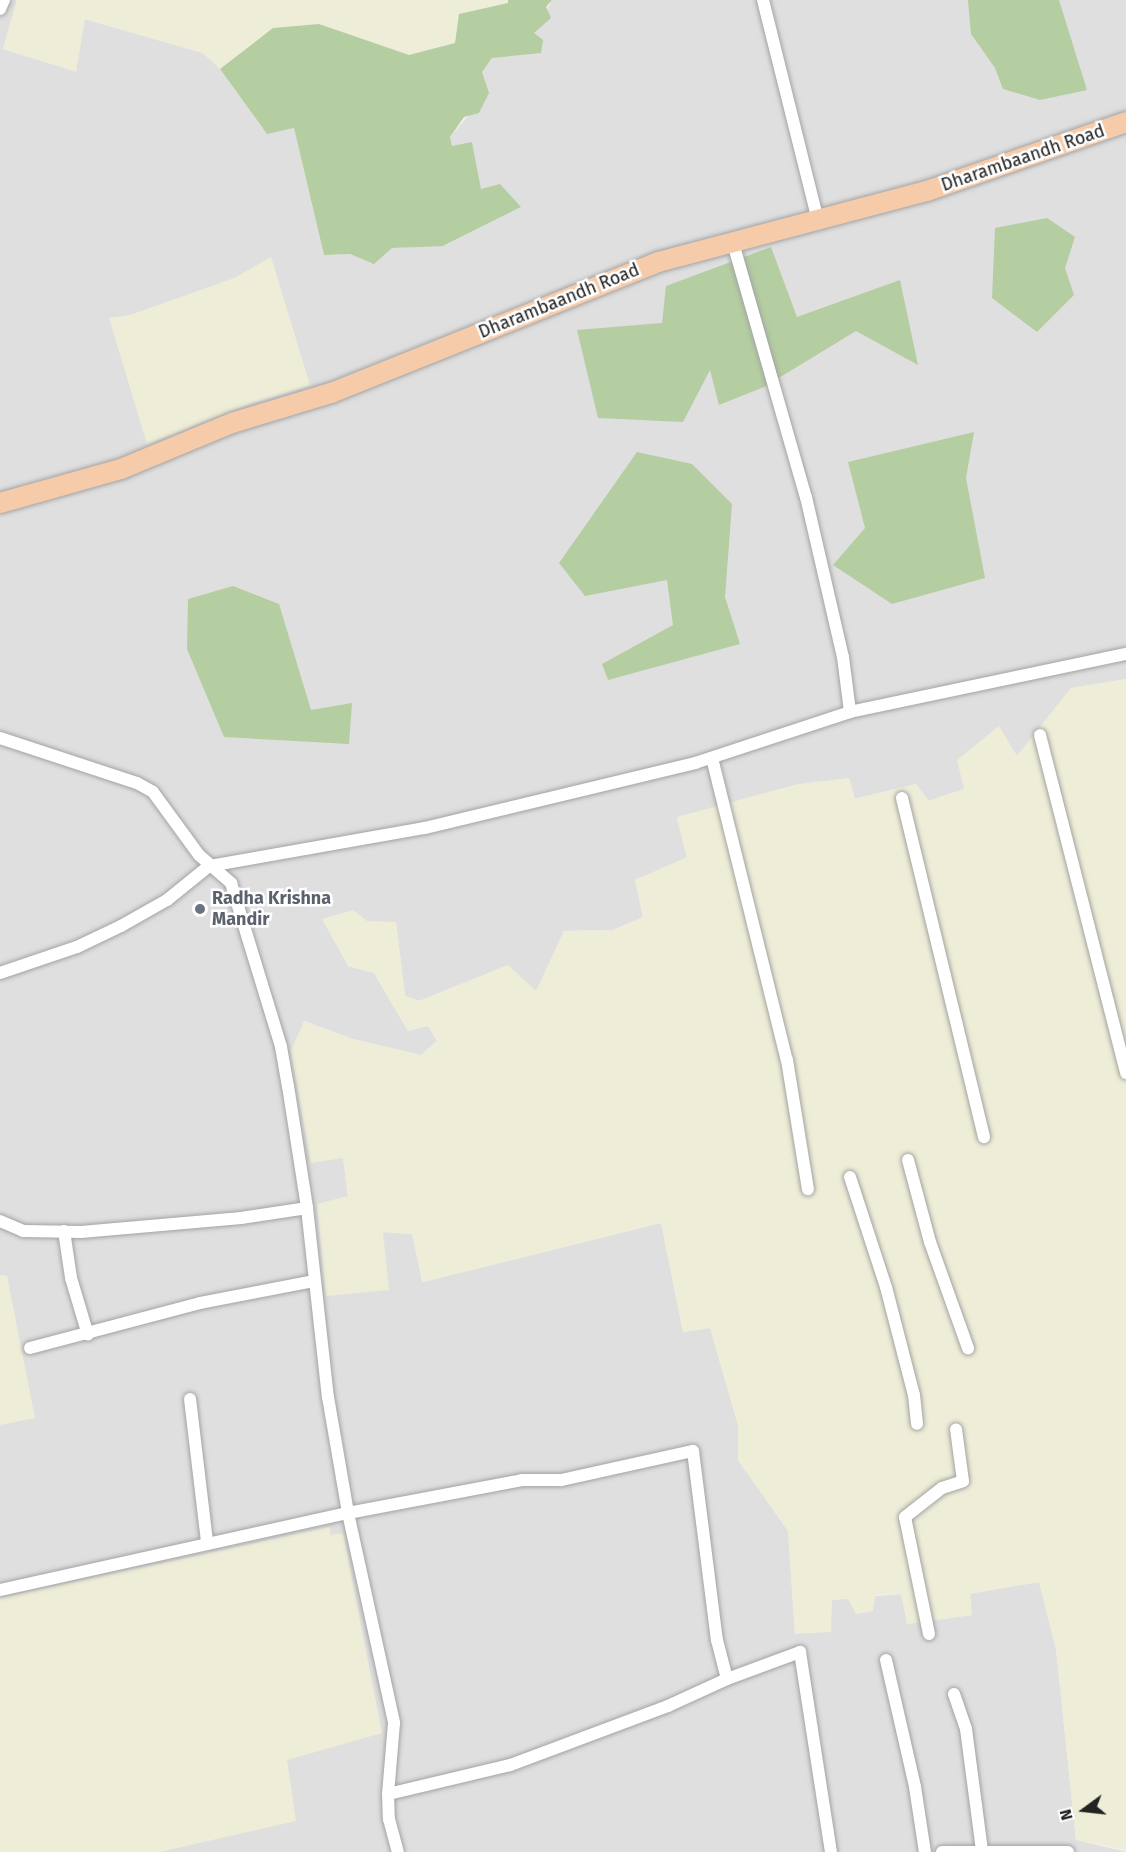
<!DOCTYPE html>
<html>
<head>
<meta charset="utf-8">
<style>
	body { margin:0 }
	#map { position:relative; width:1126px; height:1852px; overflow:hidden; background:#f1eeea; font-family:"Fira Sans",sans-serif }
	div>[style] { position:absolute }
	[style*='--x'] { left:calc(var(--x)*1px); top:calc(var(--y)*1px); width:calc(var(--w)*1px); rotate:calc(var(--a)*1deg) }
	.residential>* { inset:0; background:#e0dfdf }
	.farmland>* { inset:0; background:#eeedd7 }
	.forest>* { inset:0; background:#b4cda1 }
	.roads { filter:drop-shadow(0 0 2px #a3a3a3) drop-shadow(0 0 2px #a3a3a3) }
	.minor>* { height:12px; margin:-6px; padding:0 6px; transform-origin:6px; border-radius:6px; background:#fff }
	.primary>* { height:20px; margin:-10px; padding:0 10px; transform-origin:10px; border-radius:10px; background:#f6cbaa }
	.dots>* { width:16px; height:16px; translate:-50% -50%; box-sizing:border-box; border:3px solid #fff; border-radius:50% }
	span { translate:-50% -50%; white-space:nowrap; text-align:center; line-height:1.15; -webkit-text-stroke:5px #fff; paint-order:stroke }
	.street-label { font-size:18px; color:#222 }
	.worship-label { font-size:18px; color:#5b616d; font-weight:700 }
	.left { translate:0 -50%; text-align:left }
	.north { position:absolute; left:1054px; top:1780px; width:60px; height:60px; -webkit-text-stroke:4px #fff; paint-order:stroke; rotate:255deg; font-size:16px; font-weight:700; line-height:24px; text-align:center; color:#222 }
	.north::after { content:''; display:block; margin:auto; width:21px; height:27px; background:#222; clip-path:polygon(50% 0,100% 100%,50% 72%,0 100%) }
</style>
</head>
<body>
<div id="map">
	<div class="residential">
		<div style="clip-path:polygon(0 0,17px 0,3px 49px,76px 71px,84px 19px,203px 53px,220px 69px,267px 134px,294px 128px,324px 255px,350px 254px,374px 263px,392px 248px,446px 245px,521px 207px,481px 190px,472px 143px,452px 146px,450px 137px,488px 93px,482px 72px,492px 58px,534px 33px,552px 0,1126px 0,1126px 679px,1071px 688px,1017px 756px,999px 727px,964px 789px,928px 801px,916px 784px,854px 799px,849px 778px,677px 818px,687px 858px,635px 880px,643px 917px,613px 930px,564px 931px,536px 992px,508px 965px,419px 1001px,405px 996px,396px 922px,348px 966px,374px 973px,408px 1031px,428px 1026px,437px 1041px,421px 1055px,353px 1039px,304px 1021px,311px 1163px,343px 1157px,348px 1197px,382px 1232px,412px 1234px,423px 1282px,661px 1223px,683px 1332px,710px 1328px,738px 1425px,738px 1460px,788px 1531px,795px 1634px,831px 1600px,902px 1594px,907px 1624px,972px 1615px,969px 1594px,1039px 1582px,1056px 1649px,1076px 1840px,1126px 1852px,0 1852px)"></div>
	</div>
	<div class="farmland">
		<div style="clip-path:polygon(17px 0,508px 0,508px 3px,459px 14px,455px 43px,409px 55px,319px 24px,273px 28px,220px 69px,203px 53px,85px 19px,76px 72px,3px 49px)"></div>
		<div style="clip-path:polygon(271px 257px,310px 385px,249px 404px,147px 444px,109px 318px,130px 315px,234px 278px)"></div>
		<div style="clip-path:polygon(1126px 679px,1126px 1849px,1076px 1840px,1056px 1649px,1039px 1582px,970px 1593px,972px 1615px,907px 1624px,901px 1594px,876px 1594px,873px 1611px,856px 1614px,848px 1599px,832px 1600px,831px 1632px,795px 1634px,788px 1531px,738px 1460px,738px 1425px,710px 1328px,683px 1332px,661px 1223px,422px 1282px,412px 1234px,383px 1232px,389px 1290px,326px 1296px,317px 1204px,348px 1196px,343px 1158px,311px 1163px,291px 1051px,304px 1021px,353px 1039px,421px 1055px,437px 1041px,428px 1026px,408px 1031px,374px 973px,348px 966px,322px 919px,353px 910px,367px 921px,396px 922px,405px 996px,419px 1001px,508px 965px,536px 991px,564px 931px,613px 930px,643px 917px,635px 880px,687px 857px,677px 817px,798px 784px,849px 778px,855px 799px,916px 784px,929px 801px,964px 789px,957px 760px,999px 726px,1017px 756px,1071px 688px)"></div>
		<div style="clip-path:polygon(0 1275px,7px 1276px,35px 1418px,0 1425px)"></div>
		<div style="clip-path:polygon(330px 1527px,330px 1535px,343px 1533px,382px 1733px,287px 1760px,296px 1821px,160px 1852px,0 1852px,0 1598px)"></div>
	</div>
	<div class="forest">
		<div style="clip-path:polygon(508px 0,552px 0,546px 7px,551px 18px,534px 33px,543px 40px,541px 53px,492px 58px,482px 72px,489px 93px,479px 113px,464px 117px,450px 137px,452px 146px,472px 142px,481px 189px,500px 184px,521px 207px,443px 246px,392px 248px,374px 264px,350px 254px,324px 255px,294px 128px,267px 134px,220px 69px,273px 28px,319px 24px,409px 55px,455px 43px,459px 14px,508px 3px)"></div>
		<div style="clip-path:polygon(968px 0,1059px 0,1087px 90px,1040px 100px,1003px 89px,995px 68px,971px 34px)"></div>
		<div style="clip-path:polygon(1047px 218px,1075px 237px,1065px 268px,1074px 295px,1037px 332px,992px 298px,995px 228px)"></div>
		<div style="clip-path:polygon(771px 247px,797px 317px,900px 280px,918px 365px,856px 331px,764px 387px,719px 405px,710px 370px,683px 422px,598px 418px,577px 330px,662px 323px,666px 286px)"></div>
		<div style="clip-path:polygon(974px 432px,966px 478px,985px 578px,892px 604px,833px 565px,865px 528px,848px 462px)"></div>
		<div style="clip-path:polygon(637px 452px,692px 464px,732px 504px,725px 597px,740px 644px,608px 680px,602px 664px,673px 625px,667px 580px,585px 596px,559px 563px)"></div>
		<div style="clip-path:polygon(233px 586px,279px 604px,311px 710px,352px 703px,349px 744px,224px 737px,187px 649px,188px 599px)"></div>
	</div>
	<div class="roads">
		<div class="minor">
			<div style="--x:763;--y:0;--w:228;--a:76"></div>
			<div style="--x:0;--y:9;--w:10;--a:-66"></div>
			<div style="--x:733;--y:243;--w:264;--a:74"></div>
			<div style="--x:806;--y:497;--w:164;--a:77"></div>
			<div style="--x:843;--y:657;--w:55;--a:82.7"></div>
			<div style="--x:1040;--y:735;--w:349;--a:75.7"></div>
			<div style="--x:0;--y:738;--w:144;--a:18.2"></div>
			<div style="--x:137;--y:783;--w:18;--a:29"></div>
			<div style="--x:153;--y:792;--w:78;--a:53.9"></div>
			<div style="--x:199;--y:855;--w:43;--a:41.2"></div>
			<div style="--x:231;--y:883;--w:171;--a:73"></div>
			<div style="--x:281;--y:1047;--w:40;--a:80"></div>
			<div style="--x:288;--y:1086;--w:123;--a:81.1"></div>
			<div style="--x:307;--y:1208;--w:190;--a:83.7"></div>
			<div style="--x:328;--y:1397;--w:118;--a:80.2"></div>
			<div style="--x:348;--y:1513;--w:215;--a:77.6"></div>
			<div style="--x:394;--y:1723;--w:71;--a:94.8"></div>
			<div style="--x:388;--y:1794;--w:25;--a:88"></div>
			<div style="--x:389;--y:1819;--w:34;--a:75"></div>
			<div style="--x:712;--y:758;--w:311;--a:76.1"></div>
			<div style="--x:787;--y:1060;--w:131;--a:80.8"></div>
			<div style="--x:902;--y:798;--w:349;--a:76.4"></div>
			<div style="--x:0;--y:973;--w:81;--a:-18.7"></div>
			<div style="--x:77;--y:947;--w:49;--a:-25.5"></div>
			<div style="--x:121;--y:926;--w:53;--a:-29.5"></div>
			<div style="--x:167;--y:900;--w:54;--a:-39"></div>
			<div style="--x:209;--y:866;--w:219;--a:-10"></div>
			<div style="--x:425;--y:828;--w:278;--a:-13.5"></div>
			<div style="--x:695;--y:763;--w:163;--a:-18.2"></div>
			<div style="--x:850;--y:712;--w:282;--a:-11.9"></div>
			<div style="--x:908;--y:1160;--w:85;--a:75"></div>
			<div style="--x:930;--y:1242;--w:113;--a:70.3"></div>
			<div style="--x:850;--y:1177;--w:116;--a:71.9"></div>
			<div style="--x:886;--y:1287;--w:112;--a:75.5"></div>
			<div style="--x:914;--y:1395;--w:29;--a:84"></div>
			<div style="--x:0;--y:1221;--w:25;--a:23"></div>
			<div style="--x:23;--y:1231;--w:58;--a:1"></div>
			<div style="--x:81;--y:1232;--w:161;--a:-5"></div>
			<div style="--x:241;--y:1218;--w:67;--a:-8.6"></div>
			<div style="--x:64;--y:1231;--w:48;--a:81.5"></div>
			<div style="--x:71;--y:1278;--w:59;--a:73.4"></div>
			<div style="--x:30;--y:1348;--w:176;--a:-14.8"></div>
			<div style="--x:200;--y:1303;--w:116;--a:-10.9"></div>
			<div style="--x:190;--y:1399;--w:144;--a:83.2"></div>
			<div style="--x:0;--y:1590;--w:356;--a:-12.5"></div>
			<div style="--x:348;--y:1513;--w:177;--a:-10.7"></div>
			<div style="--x:522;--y:1480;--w:39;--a:0"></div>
			<div style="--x:561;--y:1480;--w:135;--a:-12.4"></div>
			<div style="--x:693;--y:1451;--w:191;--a:82.8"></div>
			<div style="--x:717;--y:1640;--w:40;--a:75.6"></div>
			<div style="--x:727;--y:1679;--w:65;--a:155.4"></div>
			<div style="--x:668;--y:1706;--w:169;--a:159.5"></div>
			<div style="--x:510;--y:1765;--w:125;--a:166.6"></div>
			<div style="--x:929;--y:1634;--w:119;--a:-101.6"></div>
			<div style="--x:905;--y:1517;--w:47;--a:-38.1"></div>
			<div style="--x:942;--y:1488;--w:22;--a:-18"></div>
			<div style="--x:963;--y:1481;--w:52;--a:-97.7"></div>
			<div style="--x:886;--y:1660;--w:130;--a:77.1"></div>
			<div style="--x:915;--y:1787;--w:66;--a:81.3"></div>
			<div style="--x:727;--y:1679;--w:78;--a:-20.3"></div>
			<div style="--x:800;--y:1652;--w:202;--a:81.2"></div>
			<div style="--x:954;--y:1694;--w:37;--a:71"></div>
			<div style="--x:966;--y:1729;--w:123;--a:82.5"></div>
			<div style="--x:942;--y:1852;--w:126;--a:0"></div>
		</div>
		<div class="primary">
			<div style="--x:0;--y:503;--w:126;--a:-15.7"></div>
			<div style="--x:121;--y:469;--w:120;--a:-22.5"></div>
			<div style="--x:232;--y:423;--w:103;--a:-16.9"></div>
			<div style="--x:331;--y:393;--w:352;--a:-21.8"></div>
			<div style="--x:658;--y:262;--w:278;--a:-14.8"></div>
			<div style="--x:927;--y:191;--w:211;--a:-19.1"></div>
		</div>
	</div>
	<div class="dots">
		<div style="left:200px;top:909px;background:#6b7280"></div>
	</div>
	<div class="street-label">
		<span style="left:1023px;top:158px;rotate:-19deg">Dharambaandh Road</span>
		<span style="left:559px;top:301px;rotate:-22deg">Dharambaandh Road</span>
	</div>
	<div class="worship-label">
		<span class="left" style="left:212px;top:909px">Radha Krishna<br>Mandir</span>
	</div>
	<div class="north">N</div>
</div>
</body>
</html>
